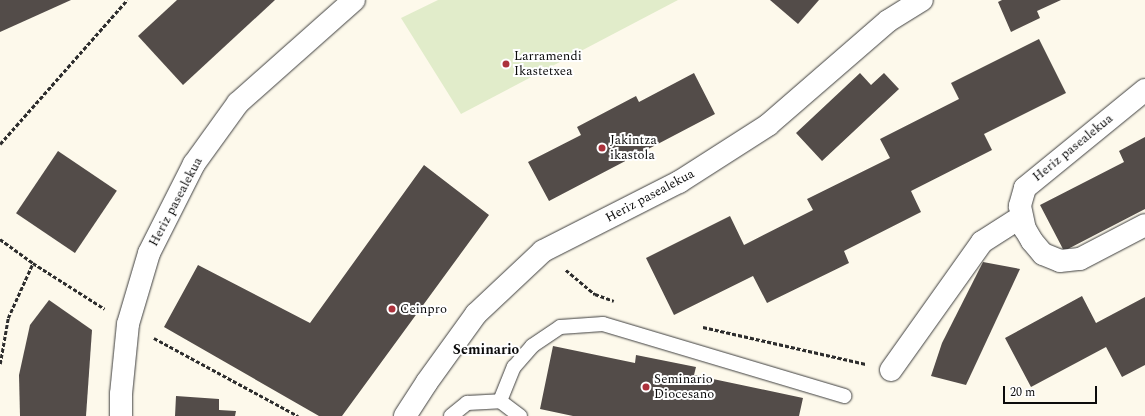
<!DOCTYPE html>
<html>
<head>
<meta charset="utf-8">
<style>
	body { margin:0 }
	#map { position:relative; width:1145px; height:416px; overflow:hidden; background:#fdf9eb; font-family:Spectral,serif }
	div>[style] { position:absolute }
	[style*='--x'] { left:calc(var(--x)*1px); top:calc(var(--y)*1px); width:calc(var(--w)*1px); rotate:calc(var(--a)*1deg) }
	.pitch>* { inset:0; background:#e1ecca }
	.building>* { inset:0; background:#534c49; transform-origin:0 0 }
	.path>* { height:2.5px; margin-top:-1.25px; transform-origin:0; background:repeating-linear-gradient(90deg,#2d2d2d 0 4px,transparent 0 6px) }
	.roads { filter:drop-shadow(0 0 1px #3e3e3e) drop-shadow(0 0 1px #3e3e3e) }
	.lane>* { height:14px; margin:-7px; padding:0 7px; transform-origin:7px; border-radius:7px; background:#fff }
	.street>* { height:22px; margin:-11px; padding:0 11px; transform-origin:11px; border-radius:11px; background:#fff }
	.dots>* { width:11px; height:11px; translate:-50% -50%; box-sizing:border-box; border:2px solid #fff; border-radius:50% }
	span { translate:-50% -50%; white-space:nowrap; text-align:center; line-height:1.15; -webkit-text-stroke:4px #fff; paint-order:stroke }
	.poi-label { font-size:13px; color:#0b0b0b }
	.left { translate:0 -50%; text-align:left }
	.street-label { font-size:13px; color:#0b0b0b }
	.neighbourhood-label { font-size:14px; color:#0b0b0b; font-weight:700 }
	.scale { position:absolute; left:1003px; top:386px; width:94px; height:18px; box-sizing:border-box; border:2px solid #0b0b0b; border-top:0; padding-left:5px; font-size:12px; line-height:14px; white-space:nowrap; color:#0b0b0b; -webkit-text-stroke:3px #fff; paint-order:stroke }
</style>
</head>
<body>
<div id="map">
	<div class="pitch">
		<div style="clip-path:polygon(438px 0,678px 0,461px 114px,401px 18px)"></div>
	</div>
	<div class="building">
		<div style="clip-path:polygon(0 0,71px 0,0 32px)"></div>
		<div style="clip-path:polygon(177px 0,275px 0,183px 85px,138px 36px)"></div>
		<div style="clip-path:polygon(770px 0,819px 0,798px 24px)"></div>
		<div style="clip-path:polygon(1002px 0,1061px 0,1037px 11px,1040px 18px,1011px 32px,998px 2px)"></div>
		<div style="clip-path:polygon(1039px 39px,1066px 93px,984px 134px,992px 150px,911px 191px,921px 212px,844px 251px,849px 263px,767px 303px,753px 276px,674px 315px,646px 258px,730px 216px,744px 245px,813px 210px,807px 199px,890px 158px,880px 139px,959px 99px,951px 83px)"></div>
		<div style="clip-path:polygon(694px 73px,715px 114px,549px 201px,528px 162px,581px 135px,577px 127px,636px 96px,639px 102px)"></div>
		<div style="clip-path:polygon(860px 73px,871px 85px,884px 73px,899px 89px,822px 161px,796px 133px)"></div>
		<div style="clip-path:polygon(1145px 137px,1145px 209px,1064px 251px,1040px 205px,1124px 162px,1119px 151px)"></div>
		<div style="left:58px;top:151px;width:71px;height:75px;rotate:34deg"></div>
		<div style="clip-path:polygon(424px 165px,489px 215px,342px 416px,319px 416px,164px 327px,198px 265px,310px 323px)"></div>
		<div style="clip-path:polygon(983px 262px,1020px 269px,966px 385px,931px 376px,942px 343px)"></div>
		<div style="clip-path:polygon(1082px 296px,1096px 323px,1145px 297px,1145px 365px,1122px 377px,1106px 347px,1031px 387px,1005px 338px)"></div>
		<div style="clip-path:polygon(49px 300px,92px 330px,86px 416px,20px 416px,19px 375px,30px 325px)"></div>
		<div style="clip-path:polygon(553px 346px,635px 363px,636px 355px,696px 367px,694px 375px,803px 398px,799px 416px,573px 416px,540px 409px)"></div>
		<div style="clip-path:polygon(176px 396px,219px 399px,219px 410px,236px 411px,235px 416px,175px 416px)"></div>
	</div>
	<div class="path">
		<div style="--x:0;--y:144;--w:192;--a:-48.6"></div>
		<div style="--x:0;--y:239;--w:41;--a:36"></div>
		<div style="--x:33;--y:263;--w:85;--a:32.6"></div>
		<div style="--x:566;--y:270;--w:38;--a:40"></div>
		<div style="--x:595;--y:294;--w:20;--a:20"></div>
		<div style="--x:703;--y:327;--w:167;--a:12.8"></div>
		<div style="--x:154;--y:338;--w:164;--a:28.4"></div>
		<div style="--x:0;--y:364;--w:47;--a:-80.1"></div>
		<div style="--x:8;--y:318;--w:60;--a:-65.6"></div>
	</div>
	<div class="roads">
		<div class="lane">
			<div style="--x:500;--y:401;--w:37;--a:-68"></div>
			<div style="--x:514;--y:367;--w:28;--a:-49"></div>
			<div style="--x:532;--y:346;--w:34;--a:-34"></div>
			<div style="--x:560;--y:327;--w:43;--a:-4"></div>
			<div style="--x:603;--y:324;--w:252;--a:16.6"></div>
			<div style="--x:451;--y:416;--w:21;--a:-39"></div>
			<div style="--x:467;--y:403;--w:33;--a:-3"></div>
			<div style="--x:500;--y:401;--w:25;--a:37"></div>
		</div>
		<div class="street">
			<div style="--x:1145;--y:90;--w:155;--a:140.8"></div>
			<div style="--x:1025;--y:188;--w:19;--a:106"></div>
			<div style="--x:1020;--y:206;--w:24;--a:78"></div>
			<div style="--x:1025;--y:229;--w:14;--a:60"></div>
			<div style="--x:1032;--y:241;--w:17;--a:50"></div>
			<div style="--x:1043;--y:254;--w:18;--a:22"></div>
			<div style="--x:1060;--y:261;--w:20;--a:-6"></div>
			<div style="--x:1080;--y:259;--w:73;--a:-27.6"></div>
			<div style="--x:891;--y:370;--w:157;--a:-54.6"></div>
			<div style="--x:982;--y:242;--w:46;--a:-32.7"></div>
			<div style="--x:121;--y:416;--w:22;--a:-90"></div>
			<div style="--x:121;--y:394;--w:70;--a:-84.3"></div>
			<div style="--x:128;--y:324;--w:74;--a:-73.5"></div>
			<div style="--x:149;--y:253;--w:100;--a:-63.2"></div>
			<div style="--x:194;--y:164;--w:75;--a:-54.2"></div>
			<div style="--x:238;--y:103;--w:155;--a:-41.6"></div>
			<div style="--x:405;--y:416;--w:40;--a:-57.1"></div>
			<div style="--x:427;--y:382;--w:84;--a:-54.2"></div>
			<div style="--x:476;--y:314;--w:92;--a:-43.2"></div>
			<div style="--x:543;--y:251;--w:153;--a:-26.9"></div>
			<div style="--x:679;--y:182;--w:106;--a:-32.6"></div>
			<div style="--x:768;--y:125;--w:159;--a:-40.9"></div>
			<div style="--x:888;--y:21;--w:40;--a:-32"></div>
		</div>
	</div>
	<div class="dots">
		<div style="left:506px;top:64px;background:#ac323c"></div>
		<div style="left:602px;top:148px;background:#ac323c"></div>
		<div style="left:392px;top:309px;background:#ac323c"></div>
		<div style="left:646px;top:387px;background:#ac323c"></div>
	</div>
	<div class="poi-label">
		<span class="left" style="left:514px;top:64px">Larramendi<br>Ikastetxea</span>
		<span class="left" style="left:610px;top:148px">Jakintza<br>ikastola</span>
		<span class="left" style="left:400px;top:309px">Ceinpro</span>
		<span class="left" style="left:654px;top:387px">Seminario<br>Diocesano</span>
	</div>
	<div class="street-label">
		<span style="left:1073px;top:148px;rotate:-39deg">Heriz pasealekua</span>
		<span style="left:650px;top:196px;rotate:-28deg">Heriz pasealekua</span>
		<span style="left:176px;top:202px;rotate:-62deg">Heriz pasealekua</span>
	</div>
	<div class="neighbourhood-label">
		<span style="left:486px;top:350px">Seminario</span>
	</div>
	<div class="scale">20 m</div>
</div>
</body>
</html>
